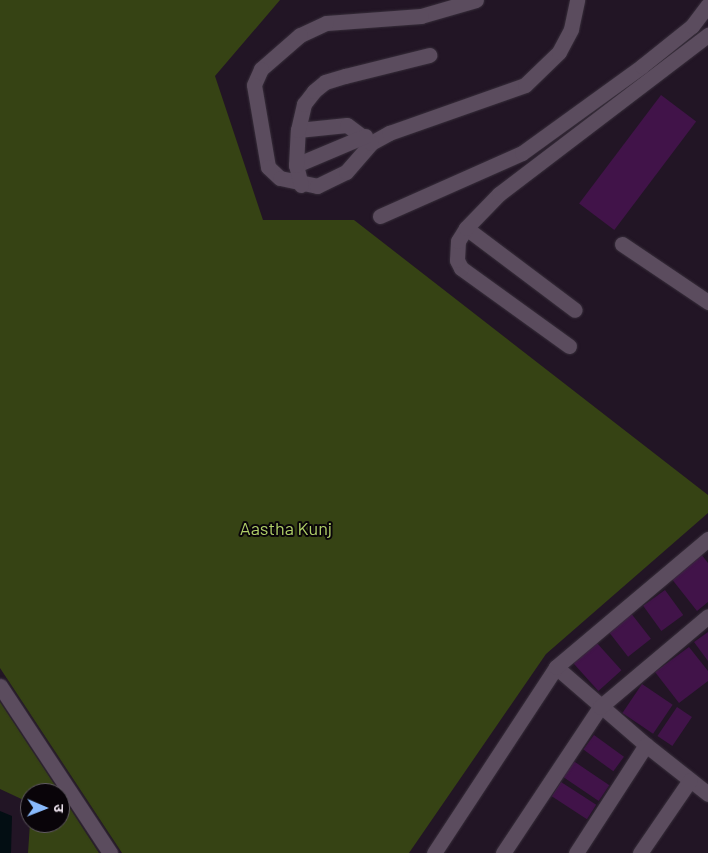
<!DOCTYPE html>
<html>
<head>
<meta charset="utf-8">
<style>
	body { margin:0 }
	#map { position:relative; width:708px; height:853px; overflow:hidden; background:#221525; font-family:Barlow,"Noto Sans Devanagari",sans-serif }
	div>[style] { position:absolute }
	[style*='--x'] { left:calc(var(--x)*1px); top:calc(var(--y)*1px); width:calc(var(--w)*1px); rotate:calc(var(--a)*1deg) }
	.green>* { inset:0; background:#364314 }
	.water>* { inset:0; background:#030e13 }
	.building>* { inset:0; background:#411349; transform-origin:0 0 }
	.roads { filter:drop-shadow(0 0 1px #372e3a) drop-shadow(0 0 1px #372e3a) }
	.minor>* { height:15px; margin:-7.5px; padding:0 7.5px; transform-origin:7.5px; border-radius:7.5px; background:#5b4c5e }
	span { translate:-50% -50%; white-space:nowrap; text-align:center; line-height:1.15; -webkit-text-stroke:4px #090409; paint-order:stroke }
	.park-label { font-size:18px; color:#afce68 }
	.north { position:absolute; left:20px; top:783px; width:50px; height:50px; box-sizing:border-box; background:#090409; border:1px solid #625b63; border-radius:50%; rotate:91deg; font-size:14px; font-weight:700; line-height:20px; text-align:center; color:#e8dee9 }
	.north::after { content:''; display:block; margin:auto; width:18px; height:22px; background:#89bafc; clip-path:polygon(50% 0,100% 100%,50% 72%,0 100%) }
</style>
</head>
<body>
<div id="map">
	<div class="green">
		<div style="clip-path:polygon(0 0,280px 0,215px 76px,263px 220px,354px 220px,708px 495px,708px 513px,546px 654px,409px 853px,122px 853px,0 668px)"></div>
		<div style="clip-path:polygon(0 702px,60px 793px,30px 793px,30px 803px,0 789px)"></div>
		<div style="clip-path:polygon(60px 793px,99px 853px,28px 853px,30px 823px,60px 823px)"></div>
	</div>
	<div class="water">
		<div style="clip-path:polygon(0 811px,12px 816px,11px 853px,0 853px)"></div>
	</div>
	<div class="building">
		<div style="left:661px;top:95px;width:44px;height:136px;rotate:37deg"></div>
		<div style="clip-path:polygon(701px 554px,708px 563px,708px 602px,697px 611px,671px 578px)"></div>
		<div style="left:665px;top:590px;width:31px;height:27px;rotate:54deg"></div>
		<div style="left:630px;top:612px;width:34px;height:29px;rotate:52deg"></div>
		<div style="clip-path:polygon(708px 632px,708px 661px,694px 642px)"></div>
		<div style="left:596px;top:642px;width:38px;height:31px;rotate:48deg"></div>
		<div style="clip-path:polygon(689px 647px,708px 671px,708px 681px,679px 703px,655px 672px)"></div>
		<div style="left:642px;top:684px;width:37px;height:35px;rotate:34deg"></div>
		<div style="left:677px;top:707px;width:18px;height:35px;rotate:34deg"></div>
		<div style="left:594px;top:735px;width:37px;height:18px;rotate:36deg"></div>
		<div style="left:572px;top:760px;width:45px;height:19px;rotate:34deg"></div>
		<div style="left:561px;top:782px;width:42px;height:17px;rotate:33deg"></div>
	</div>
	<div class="roads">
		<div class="minor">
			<div style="--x:476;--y:0;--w:57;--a:163.8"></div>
			<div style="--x:421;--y:16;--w:95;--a:175.8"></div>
			<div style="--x:326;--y:23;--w:29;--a:155"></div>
			<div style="--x:300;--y:35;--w:52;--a:138.9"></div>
			<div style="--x:261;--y:69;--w:17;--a:114"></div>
			<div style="--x:254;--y:85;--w:83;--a:80.3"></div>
			<div style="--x:268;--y:167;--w:16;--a:43"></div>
			<div style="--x:280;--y:178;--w:38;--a:12"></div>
			<div style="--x:317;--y:186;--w:32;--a:-26"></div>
			<div style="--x:346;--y:172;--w:38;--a:-49"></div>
			<div style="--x:371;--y:143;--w:21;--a:-29"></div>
			<div style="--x:389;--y:133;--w:144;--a:-19.4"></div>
			<div style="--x:525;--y:85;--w:47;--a:-44.1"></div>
			<div style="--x:559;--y:52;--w:26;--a:-62"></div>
			<div style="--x:571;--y:29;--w:30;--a:-78"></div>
			<div style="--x:298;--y:130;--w:49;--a:-5.8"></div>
			<div style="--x:347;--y:125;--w:30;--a:37"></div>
			<div style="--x:296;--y:165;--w:75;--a:-22.8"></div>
			<div style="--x:301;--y:185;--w:21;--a:-104"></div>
			<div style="--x:296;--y:165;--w:35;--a:-87"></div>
			<div style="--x:298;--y:130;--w:27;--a:-77"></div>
			<div style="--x:304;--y:104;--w:16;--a:-52"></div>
			<div style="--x:314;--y:91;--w:14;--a:-39"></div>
			<div style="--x:325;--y:82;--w:21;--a:-17"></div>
			<div style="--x:345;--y:76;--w:87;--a:-14"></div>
			<div style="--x:380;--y:216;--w:155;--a:-23.9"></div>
			<div style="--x:522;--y:153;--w:148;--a:-35.9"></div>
			<div style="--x:642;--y:66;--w:64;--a:-38.7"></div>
			<div style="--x:692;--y:26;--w:26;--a:-53"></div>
			<div style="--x:466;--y:228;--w:136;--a:37"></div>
			<div style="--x:622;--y:244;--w:104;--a:34"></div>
			<div style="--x:569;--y:346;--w:133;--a:-144.2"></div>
			<div style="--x:461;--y:268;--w:9;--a:-117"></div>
			<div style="--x:457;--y:260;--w:19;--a:-87"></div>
			<div style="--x:458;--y:241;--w:15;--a:-58"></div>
			<div style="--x:466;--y:228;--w:47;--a:-45.9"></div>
			<div style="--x:499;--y:194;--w:263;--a:-37.3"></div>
			<div style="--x:556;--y:667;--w:119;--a:40.9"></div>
			<div style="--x:646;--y:745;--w:79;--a:38.3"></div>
			<div style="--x:0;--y:686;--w:200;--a:56.6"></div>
			<div style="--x:434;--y:853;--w:222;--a:-56.7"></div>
			<div style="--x:556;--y:667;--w:199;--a:-40.1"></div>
			<div style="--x:503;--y:853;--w:175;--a:-56.4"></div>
			<div style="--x:600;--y:707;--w:141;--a:-40.1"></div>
			<div style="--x:576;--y:853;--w:129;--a:-57.1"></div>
			<div style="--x:640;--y:853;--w:88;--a:-55.6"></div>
		</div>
	</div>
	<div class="park-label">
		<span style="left:286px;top:528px">Aastha Kunj</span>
	</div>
	<div class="north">उ</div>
</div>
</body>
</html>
